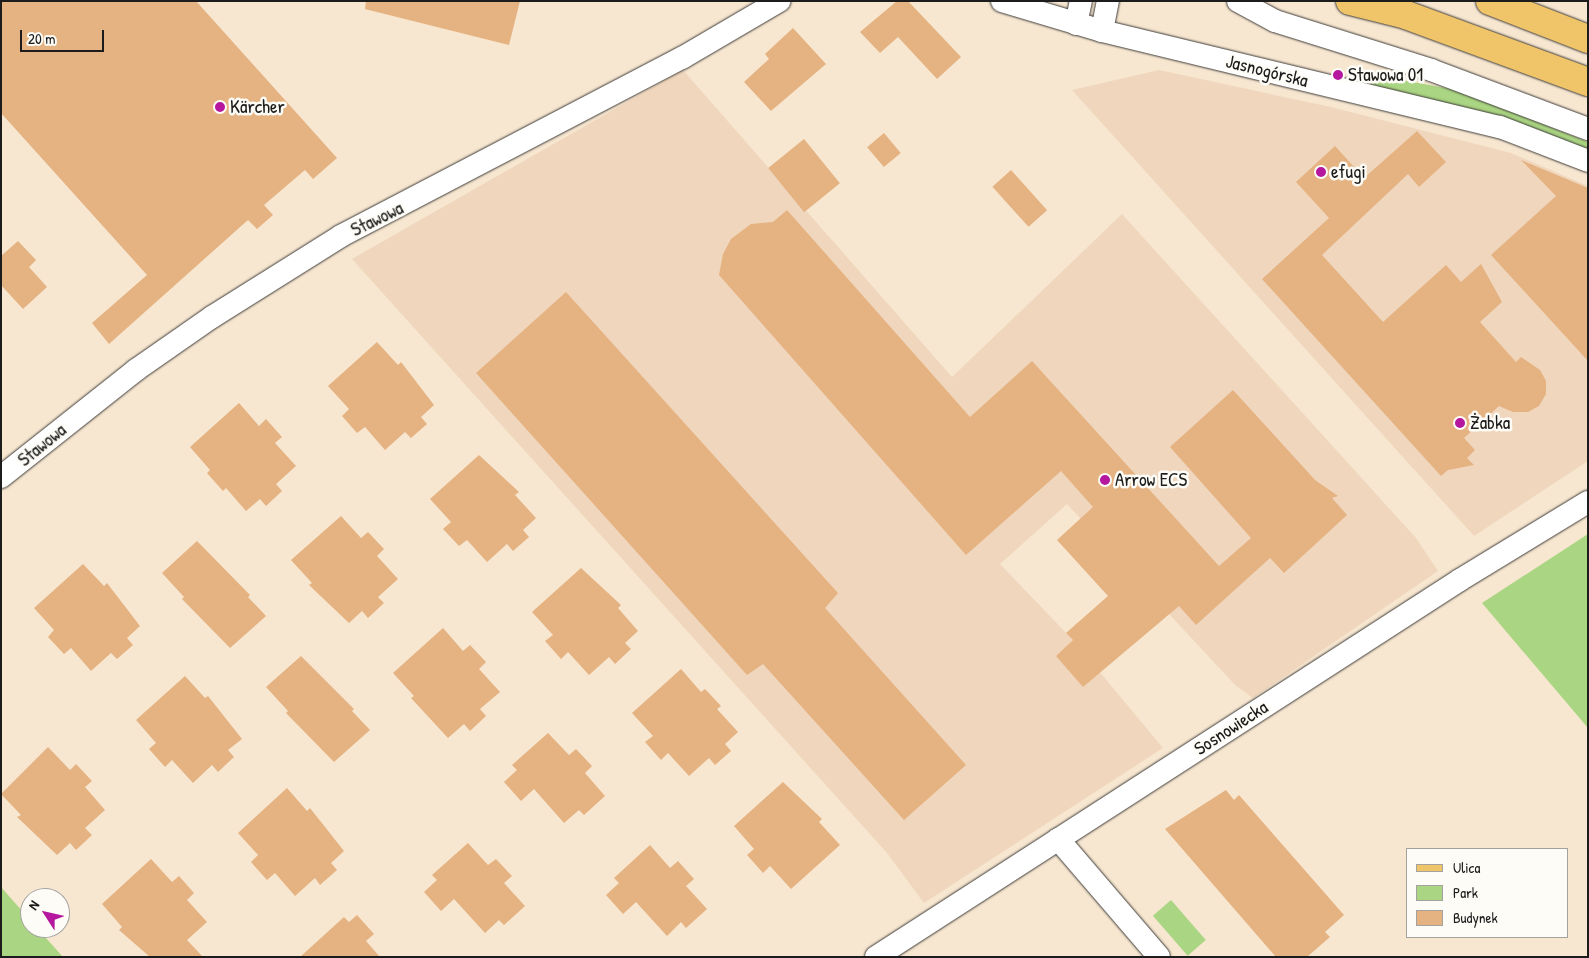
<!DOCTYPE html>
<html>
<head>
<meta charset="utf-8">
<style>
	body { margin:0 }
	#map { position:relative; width:1589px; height:958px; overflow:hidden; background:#f7e7d1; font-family:"Patrick Hand",sans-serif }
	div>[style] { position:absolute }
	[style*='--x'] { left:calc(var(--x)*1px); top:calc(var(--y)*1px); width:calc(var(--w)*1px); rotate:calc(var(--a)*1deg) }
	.built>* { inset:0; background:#f0d6bc }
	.green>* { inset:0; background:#aad582; transform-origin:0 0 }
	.building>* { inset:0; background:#e5b281; transform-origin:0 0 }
	.roads { filter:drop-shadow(0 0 1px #3d3a37) drop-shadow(0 0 1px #3d3a37) }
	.street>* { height:22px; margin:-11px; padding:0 11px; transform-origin:11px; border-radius:11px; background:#fff }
	.primary>* { height:28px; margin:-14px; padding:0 14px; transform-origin:14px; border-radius:14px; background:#f0c469 }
	.dots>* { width:14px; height:14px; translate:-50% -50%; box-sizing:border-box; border:2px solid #fdfcf7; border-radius:50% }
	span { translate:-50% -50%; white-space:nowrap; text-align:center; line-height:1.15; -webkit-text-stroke:5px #fdfcf7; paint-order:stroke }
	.street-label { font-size:19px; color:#1c1c1c }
	.poi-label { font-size:19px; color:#1c1c1c }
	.left { translate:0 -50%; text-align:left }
	.frame { position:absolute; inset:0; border:2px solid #1c1c1c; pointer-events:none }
	.legend { position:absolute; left:1406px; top:848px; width:162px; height:90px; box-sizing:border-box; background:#fdfcf7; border:1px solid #a3a29f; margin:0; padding:6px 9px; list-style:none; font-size:15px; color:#1c1c1c }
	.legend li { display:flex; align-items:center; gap:10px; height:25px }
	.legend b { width:25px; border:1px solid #a3a29f }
	.north { position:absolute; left:20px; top:888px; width:50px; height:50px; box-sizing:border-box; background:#fdfcf7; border:1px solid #a3a29f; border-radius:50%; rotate:305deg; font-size:14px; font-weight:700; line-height:20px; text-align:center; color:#1c1c1c }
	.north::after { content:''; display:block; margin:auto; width:18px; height:22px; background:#b5179e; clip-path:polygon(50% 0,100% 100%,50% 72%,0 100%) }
	.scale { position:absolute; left:20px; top:30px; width:84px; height:22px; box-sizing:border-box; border:2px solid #1c1c1c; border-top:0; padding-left:6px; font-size:15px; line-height:18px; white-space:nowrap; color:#1c1c1c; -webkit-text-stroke:4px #fdfcf7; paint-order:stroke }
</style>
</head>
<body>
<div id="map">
	<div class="built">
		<div style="clip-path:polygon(683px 70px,952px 377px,1122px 214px,1416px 538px,1438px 571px,1253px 698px,1235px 685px,1067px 504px,1000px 564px,1073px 640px,1056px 656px,1099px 671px,1163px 748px,924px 903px,887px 853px,352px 259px)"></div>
		<div style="clip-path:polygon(1159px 70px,1331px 107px,1511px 153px,1588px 186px,1588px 461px,1474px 536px,1072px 90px)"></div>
	</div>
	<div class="green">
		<div style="clip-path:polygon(1376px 75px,1456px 90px,1588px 142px,1588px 150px,1357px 82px,1374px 84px)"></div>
		<div style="clip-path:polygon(1588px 534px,1588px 728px,1482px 603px)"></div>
		<div style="clip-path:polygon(1px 887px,30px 920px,30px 928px,37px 928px,63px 957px,1px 957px)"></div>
		<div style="left:1171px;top:900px;width:53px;height:24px;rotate:49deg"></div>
	</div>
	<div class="building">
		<div style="clip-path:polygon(1px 1px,196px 1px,337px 158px,313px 179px,305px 170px,264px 205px,273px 215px,257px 229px,248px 220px,109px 344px,92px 323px,147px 275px,1px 113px)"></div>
		<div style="clip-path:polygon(366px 1px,520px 1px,509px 45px,365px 9px)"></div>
		<div style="clip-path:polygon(897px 1px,908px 1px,961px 57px,937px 79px,898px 37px,880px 53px,860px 32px)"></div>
		<div style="clip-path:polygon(793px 28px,826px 64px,771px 111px,744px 82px,769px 59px,765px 54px)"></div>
		<div style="clip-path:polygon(1417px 131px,1446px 162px,1419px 187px,1408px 174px,1322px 255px,1383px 322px,1446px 265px,1461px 282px,1481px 264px,1502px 302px,1480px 322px,1516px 362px,1521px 357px,1540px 370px,1546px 381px,1546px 394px,1539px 406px,1528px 412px,1513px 412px,1499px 406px,1464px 438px,1475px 450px,1467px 458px,1474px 465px,1448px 470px,1441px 476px,1262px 279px,1329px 218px,1296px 182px,1335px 146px,1364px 178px)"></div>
		<div style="left:884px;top:133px;width:26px;height:22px;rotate:50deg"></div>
		<div style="left:804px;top:139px;width:57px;height:46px;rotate:51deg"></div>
		<div style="clip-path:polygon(1521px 160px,1588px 188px,1588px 361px,1491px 255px,1556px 196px)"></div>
		<div style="left:1011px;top:170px;width:54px;height:25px;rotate:48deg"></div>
		<div style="clip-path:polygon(787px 210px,970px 417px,1032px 361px,1219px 566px,1251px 538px,1170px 447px,1233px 390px,1315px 480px,1338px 496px,1332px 498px,1347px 515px,1284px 573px,1270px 558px,1196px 625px,1179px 606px,1083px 687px,1056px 656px,1073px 640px,1066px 633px,1108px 596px,1057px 540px,1093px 507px,1061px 471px,966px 555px,719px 275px,723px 254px,731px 239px,751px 224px,773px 222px)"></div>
		<div style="clip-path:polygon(18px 241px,36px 260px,29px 267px,47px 287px,23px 309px,1px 285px,1px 256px)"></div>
		<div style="clip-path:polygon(566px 292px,838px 593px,825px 608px,966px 765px,904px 820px,763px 664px,747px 675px,476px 373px)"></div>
		<div style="clip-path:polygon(377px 342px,398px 365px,401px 362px,434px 405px,421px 417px,427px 424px,411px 438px,405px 432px,385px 450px,365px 427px,357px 433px,342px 416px,349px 409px,328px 386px)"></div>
		<div style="clip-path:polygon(239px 403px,259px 426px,266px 419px,282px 437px,275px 443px,296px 466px,276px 484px,282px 491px,266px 506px,260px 499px,246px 511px,226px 488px,223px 491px,207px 473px,210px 470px,190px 447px)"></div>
		<div style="clip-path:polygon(479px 455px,519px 492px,515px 495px,536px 518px,523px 530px,529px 537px,513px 551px,507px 544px,487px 562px,467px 540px,459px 546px,443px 529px,451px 522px,430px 499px)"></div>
		<div style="clip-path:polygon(341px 516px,361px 538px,368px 532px,384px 549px,377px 556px,398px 579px,378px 597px,384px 603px,368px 618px,362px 611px,349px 623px,309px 585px,312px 583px,291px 560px)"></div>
		<div style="clip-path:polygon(197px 541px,250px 595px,248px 597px,266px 616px,230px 648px,182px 599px,184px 597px,162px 573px)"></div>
		<div style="clip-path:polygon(83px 564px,104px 586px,107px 583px,140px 626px,127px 638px,133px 645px,117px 659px,111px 653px,91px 671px,71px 648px,64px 654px,48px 637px,54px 630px,34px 608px)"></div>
		<div style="clip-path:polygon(581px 568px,621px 605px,618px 608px,638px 631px,625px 643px,631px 649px,615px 664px,609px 657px,589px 675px,568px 652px,561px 659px,545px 641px,553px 635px,532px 612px)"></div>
		<div style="clip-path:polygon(443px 628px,463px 651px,470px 645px,486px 662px,479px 669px,500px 692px,480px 709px,486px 716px,470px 731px,464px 724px,448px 738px,411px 698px,414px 696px,393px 673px)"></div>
		<div style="clip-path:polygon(301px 656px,354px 709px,352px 711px,370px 730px,334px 762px,286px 713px,288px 711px,266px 687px)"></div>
		<div style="clip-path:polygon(681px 669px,701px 692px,705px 689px,721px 706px,717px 709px,738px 732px,725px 744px,731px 751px,715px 765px,709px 758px,689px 776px,668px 753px,661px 760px,645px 742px,653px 736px,632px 713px)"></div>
		<div style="clip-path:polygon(185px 676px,205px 698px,208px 696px,242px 739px,228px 750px,234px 757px,218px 772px,212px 765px,193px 783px,172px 760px,165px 767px,149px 749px,156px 743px,136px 720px)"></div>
		<div style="clip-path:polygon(548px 733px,569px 755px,576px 749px,592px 766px,585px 773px,605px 796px,584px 815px,579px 810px,564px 823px,534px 789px,521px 801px,504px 782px,517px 770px,512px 765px)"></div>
		<div style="clip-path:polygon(48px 747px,70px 770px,76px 764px,92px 781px,85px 787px,105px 810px,85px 828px,92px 835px,76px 850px,70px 843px,57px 855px,17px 817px,21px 815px,1px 794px)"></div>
		<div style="clip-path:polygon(783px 782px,822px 819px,819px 822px,840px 845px,791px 889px,770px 866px,763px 873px,747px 855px,754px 849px,734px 826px)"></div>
		<div style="clip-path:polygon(287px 788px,307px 811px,310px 808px,344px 851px,331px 863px,337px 870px,320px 885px,315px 878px,295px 896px,275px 873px,267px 880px,251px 862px,258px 855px,238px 833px)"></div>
		<div style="clip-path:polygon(1226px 790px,1234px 800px,1239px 795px,1344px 915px,1325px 932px,1330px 937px,1307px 957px,1276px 957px,1165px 829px)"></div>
		<div style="clip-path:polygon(468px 843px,488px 865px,496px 859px,512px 876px,504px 883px,525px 906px,504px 925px,499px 920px,485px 933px,454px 899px,441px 911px,424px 892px,437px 880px,432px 875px)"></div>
		<div style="clip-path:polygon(650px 845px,670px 868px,678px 861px,694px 879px,686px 886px,707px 909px,686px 928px,681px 922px,667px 936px,636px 902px,623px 914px,606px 895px,619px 883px,614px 878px)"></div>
		<div style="clip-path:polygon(151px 859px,172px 882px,179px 876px,194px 893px,187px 900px,207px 922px,187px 940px,203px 957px,150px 957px,119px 930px,122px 927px,102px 904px)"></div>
		<div style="clip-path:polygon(357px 915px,374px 934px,366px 941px,380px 957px,300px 957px,344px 917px,349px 922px)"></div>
	</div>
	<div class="roads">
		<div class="street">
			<div style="--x:1002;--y:1;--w:104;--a:16.7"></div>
			<div style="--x:1102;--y:31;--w:409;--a:13.6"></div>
			<div style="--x:1500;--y:127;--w:94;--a:21.1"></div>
			<div style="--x:1238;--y:1;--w:42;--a:28.4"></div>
			<div style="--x:1275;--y:21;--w:164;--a:17.4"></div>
			<div style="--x:1431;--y:70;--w:168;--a:20.6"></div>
			<div style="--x:1076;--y:24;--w:24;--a:-78"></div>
			<div style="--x:1102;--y:31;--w:31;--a:-79"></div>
			<div style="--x:1;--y:477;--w:172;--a:-38.4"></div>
			<div style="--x:136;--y:370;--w:93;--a:-34.9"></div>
			<div style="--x:212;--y:317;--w:152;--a:-32.1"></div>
			<div style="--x:341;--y:236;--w:385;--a:-27.6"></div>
			<div style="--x:682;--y:58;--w:113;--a:-30.4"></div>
			<div style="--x:1058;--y:839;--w:155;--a:49.4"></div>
			<div style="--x:876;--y:957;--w:695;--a:-32.84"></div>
			<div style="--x:1460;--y:580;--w:150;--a:-31.4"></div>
		</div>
		<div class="primary">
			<div style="--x:1350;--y:1;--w:58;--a:14"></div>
			<div style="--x:1406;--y:15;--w:194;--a:20.2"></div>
			<div style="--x:1490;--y:1;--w:105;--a:21.2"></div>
		</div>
	</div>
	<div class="dots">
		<div style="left:1338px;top:75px;background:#b5179e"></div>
		<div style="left:220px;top:107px;background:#b5179e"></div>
		<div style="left:1321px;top:172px;background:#b5179e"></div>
		<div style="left:1460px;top:423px;background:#b5179e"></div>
		<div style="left:1105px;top:480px;background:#b5179e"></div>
	</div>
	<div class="street-label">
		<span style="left:1267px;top:71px;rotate:14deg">Jasnogórska</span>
		<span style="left:377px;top:219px;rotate:-26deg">Stawowa</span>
		<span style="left:42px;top:445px;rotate:-39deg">Stawowa</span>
		<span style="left:1231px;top:728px;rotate:-33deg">Sosnowiecka</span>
	</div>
	<div class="poi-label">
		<span class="left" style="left:1348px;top:75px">Stawowa 01</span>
		<span class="left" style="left:230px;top:107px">Kärcher</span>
		<span class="left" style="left:1331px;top:172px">efugi</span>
		<span class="left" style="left:1470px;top:423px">Żabka</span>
		<span class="left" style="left:1115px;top:480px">Arrow ECS</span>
	</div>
	<div class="frame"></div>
	<ul class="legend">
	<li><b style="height:6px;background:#f0c469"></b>Ulica</li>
	<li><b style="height:14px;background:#aad582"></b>Park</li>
	<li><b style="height:14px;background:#e5b281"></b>Budynek</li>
	</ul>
	<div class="north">N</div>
	<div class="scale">20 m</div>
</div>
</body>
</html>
